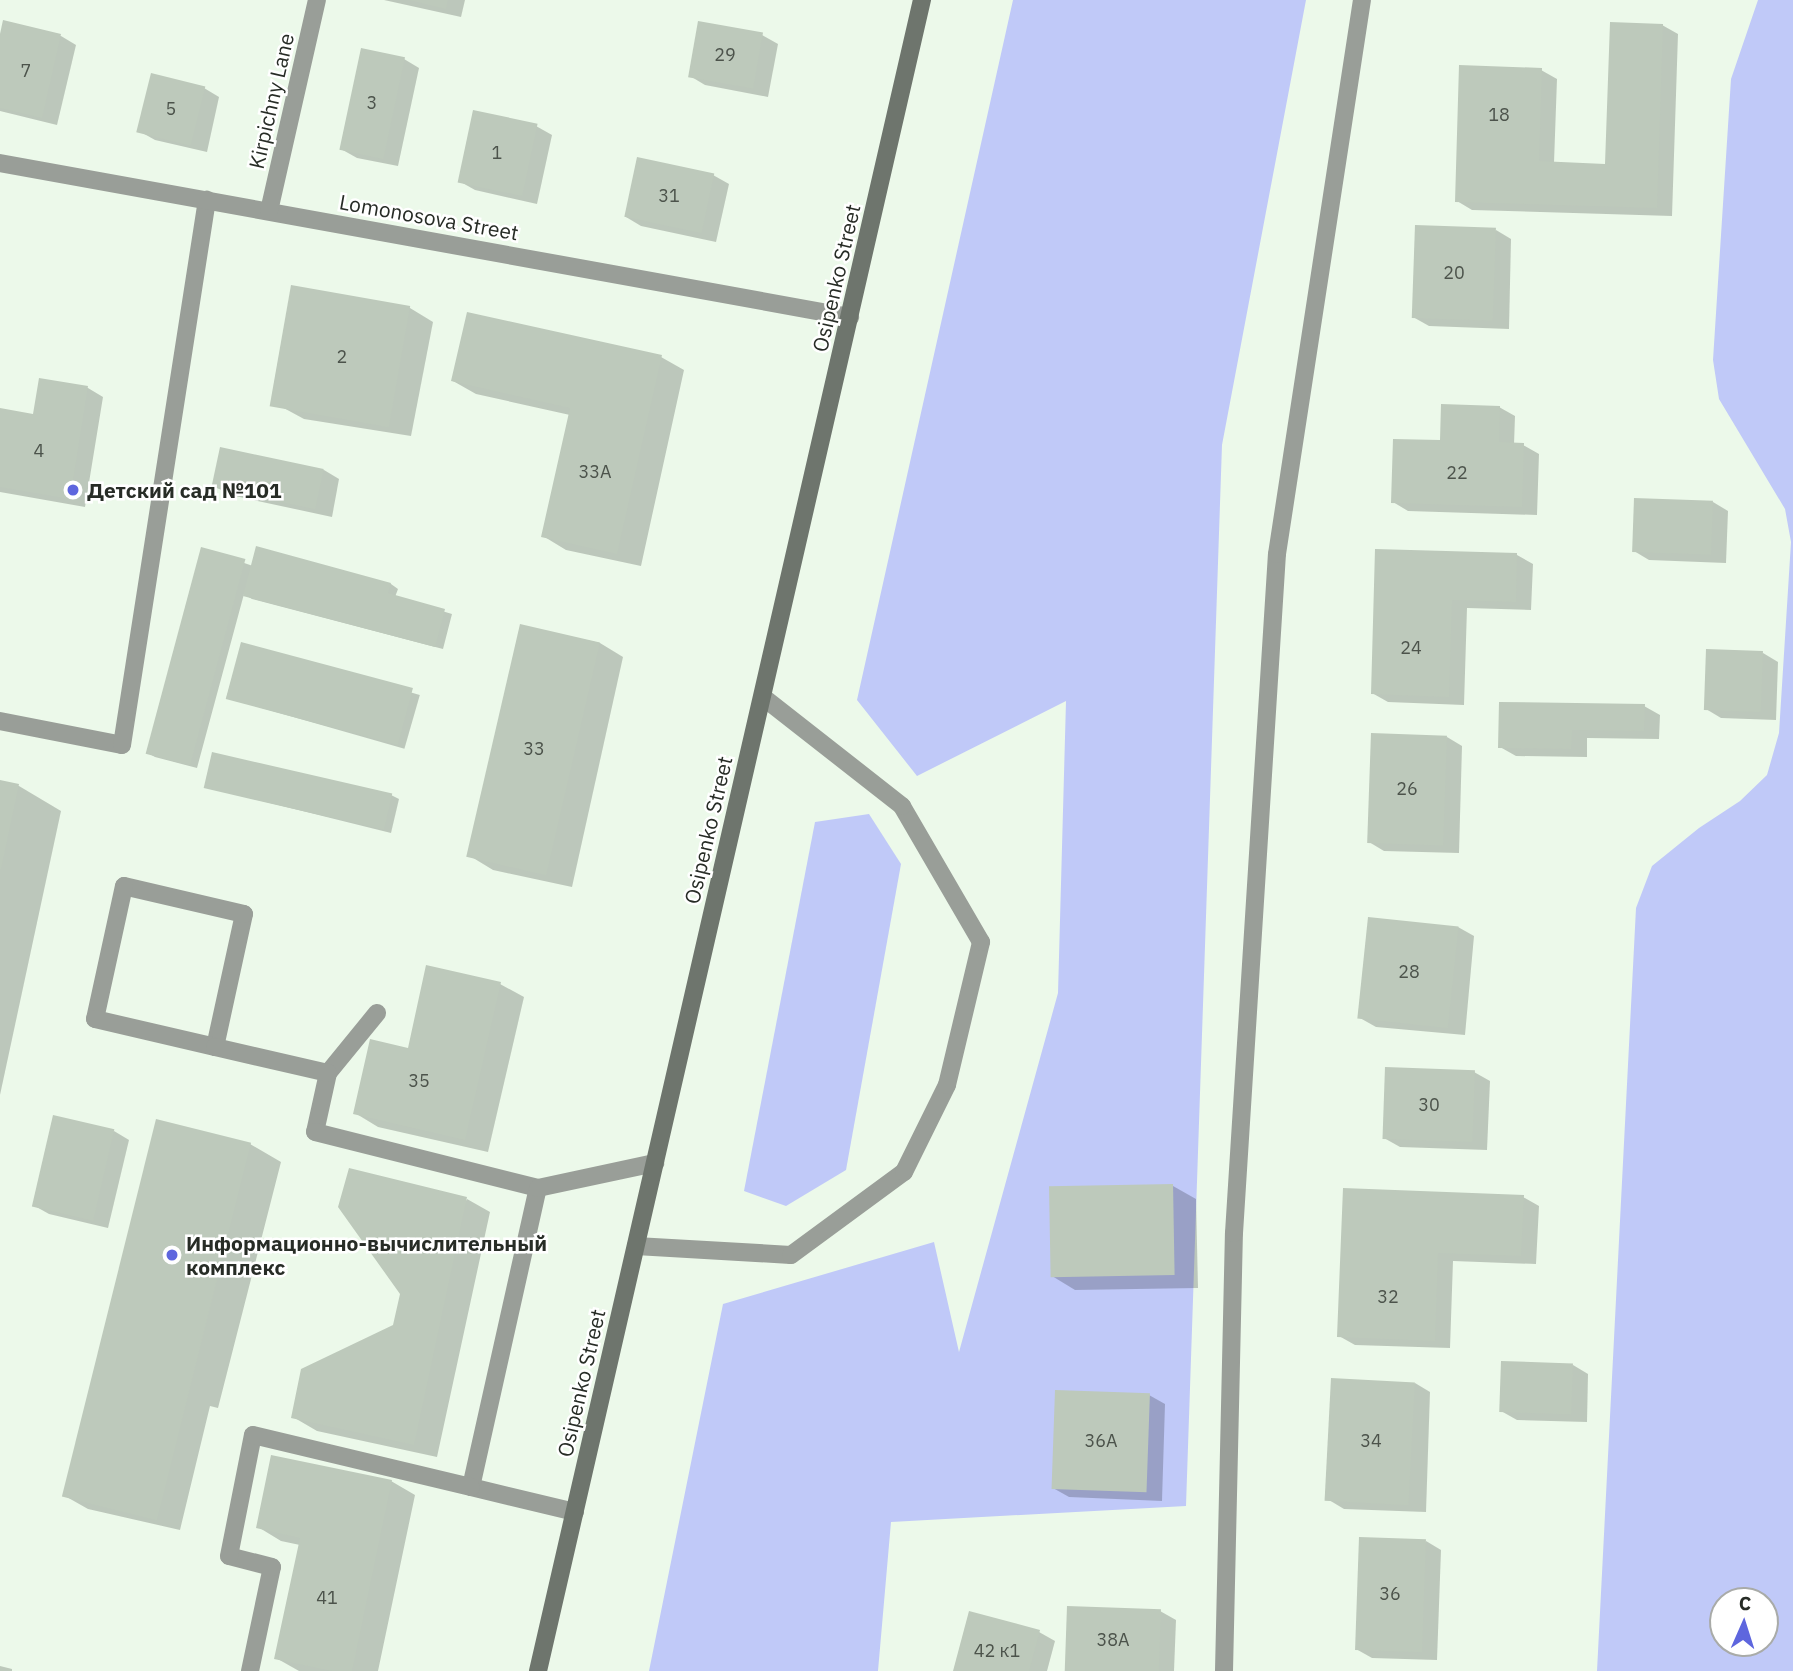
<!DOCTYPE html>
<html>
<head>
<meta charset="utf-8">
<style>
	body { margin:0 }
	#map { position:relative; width:1793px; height:1671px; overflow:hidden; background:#ecf9ea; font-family:"IBM Plex Sans",sans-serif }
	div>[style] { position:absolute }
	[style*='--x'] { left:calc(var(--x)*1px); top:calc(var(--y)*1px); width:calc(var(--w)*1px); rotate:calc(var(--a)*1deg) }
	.green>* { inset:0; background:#c0c9f8 }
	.shadow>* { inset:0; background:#0003; transform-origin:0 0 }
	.building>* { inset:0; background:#bdc9bb; transform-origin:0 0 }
	.service>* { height:18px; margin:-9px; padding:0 9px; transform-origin:9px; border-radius:9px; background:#999e98 }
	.minor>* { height:18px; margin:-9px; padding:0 9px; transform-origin:9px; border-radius:9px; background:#999e98 }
	.secondary>* { height:18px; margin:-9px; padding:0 9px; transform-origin:9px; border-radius:9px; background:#6e756d }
	.dots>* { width:19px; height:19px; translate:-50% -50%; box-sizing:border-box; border:4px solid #fff; border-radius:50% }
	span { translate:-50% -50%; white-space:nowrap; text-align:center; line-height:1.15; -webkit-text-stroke:5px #fff; paint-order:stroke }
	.number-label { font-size:18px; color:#4c534b }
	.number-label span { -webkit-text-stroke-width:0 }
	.street-label { font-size:21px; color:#272c26 }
	.poi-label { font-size:21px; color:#272c26; font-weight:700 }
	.left { translate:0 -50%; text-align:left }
	.north { position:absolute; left:1709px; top:1587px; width:70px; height:70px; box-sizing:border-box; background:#fff; border:2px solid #a9aba8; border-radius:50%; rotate:3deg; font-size:19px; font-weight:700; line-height:28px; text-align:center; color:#272c26 }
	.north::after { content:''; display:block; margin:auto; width:24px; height:32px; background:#5e66de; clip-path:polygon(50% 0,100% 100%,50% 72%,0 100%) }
</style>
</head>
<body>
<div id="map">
	<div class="green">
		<div style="clip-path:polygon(1013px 0,1306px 0,1222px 445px,1186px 1506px,891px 1522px,878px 1671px,649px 1671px,723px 1304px,934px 1242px,959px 1352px,1058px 993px,1066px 701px,917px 776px,857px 700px)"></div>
		<div style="clip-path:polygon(evenodd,1758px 0,1793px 0,1793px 1671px,1597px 1671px,1636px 908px,1652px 866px,1699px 828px,1740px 801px,1767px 775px,1779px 733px,1791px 542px,1785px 509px,1719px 399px,1713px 360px,1731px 79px,1758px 0,1723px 1601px,1765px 1601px,1765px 1643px,1723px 1643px,1723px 1601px)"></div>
		<div style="clip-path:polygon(869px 814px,901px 864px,846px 1170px,786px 1206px,744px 1191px,815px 822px)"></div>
	</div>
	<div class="shadow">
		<div style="clip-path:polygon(384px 0,465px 0,461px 17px)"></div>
		<div style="clip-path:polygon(1662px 25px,1678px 34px,1672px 216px,1472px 210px,1457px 201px,1541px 70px,1557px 79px,1554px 163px,1607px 166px)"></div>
		<div style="clip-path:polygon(762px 35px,778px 44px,768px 97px,705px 85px,690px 76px)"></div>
		<div style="clip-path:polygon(61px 36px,76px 45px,57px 125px,0 111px,0 42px)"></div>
		<div style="clip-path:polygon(404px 59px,419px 68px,398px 166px,357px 158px,341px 149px)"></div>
		<div style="clip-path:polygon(204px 88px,219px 97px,207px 152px,155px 140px,139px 131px)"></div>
		<div style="clip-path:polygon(536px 126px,552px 135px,537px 204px,475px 190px,459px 181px)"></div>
		<div style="clip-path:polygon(713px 175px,729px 184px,716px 242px,641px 226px,626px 217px)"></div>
		<div style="clip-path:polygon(1496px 230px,1511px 239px,1509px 329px,1429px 326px,1413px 317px)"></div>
		<div style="clip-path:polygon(293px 287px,410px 308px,433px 322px,411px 436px,304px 419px,280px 406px)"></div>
		<div style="clip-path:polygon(661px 357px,684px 370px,641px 566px,566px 550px,543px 536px,570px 415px,476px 394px,453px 381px)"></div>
		<div style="clip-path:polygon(41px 380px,88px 388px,103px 397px,85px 507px,0 492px,0 410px,35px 416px)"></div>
		<div style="clip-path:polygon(1499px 407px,1515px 416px,1514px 445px,1523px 445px,1539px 454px,1537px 515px,1408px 511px,1393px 502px,1442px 442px)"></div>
		<div style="clip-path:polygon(324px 470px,339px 479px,332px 517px,230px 495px,214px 486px)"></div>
		<div style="clip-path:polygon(1713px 502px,1728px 511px,1726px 563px,1649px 560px,1634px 551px)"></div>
		<div style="clip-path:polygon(203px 549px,253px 566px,391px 584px,398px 589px,395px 597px,452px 614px,443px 649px,252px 599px,244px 594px,197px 768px,155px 757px,148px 753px)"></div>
		<div style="clip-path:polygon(1377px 550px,1517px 555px,1533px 564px,1531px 610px,1467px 608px,1464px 705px,1388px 702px,1372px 693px)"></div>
		<div style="clip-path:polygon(521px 626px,600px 643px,623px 657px,572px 887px,493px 870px,470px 856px)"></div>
		<div style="left:242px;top:644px;width:185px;height:56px;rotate:16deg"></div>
		<div style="clip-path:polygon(1763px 653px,1778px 662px,1776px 720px,1721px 718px,1706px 709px)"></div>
		<div style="clip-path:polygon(1644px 706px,1660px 715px,1659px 739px,1587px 738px,1587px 757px,1516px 756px,1500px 747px)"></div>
		<div style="clip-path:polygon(1447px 737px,1462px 746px,1459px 853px,1384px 851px,1369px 842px)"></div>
		<div style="clip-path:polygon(0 782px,19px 786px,61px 811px,0 1095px)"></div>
		<div style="clip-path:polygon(205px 787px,391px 795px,399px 799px,391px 833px)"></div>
		<div style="clip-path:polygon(1458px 927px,1474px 936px,1465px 1035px,1376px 1027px,1360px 1018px)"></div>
		<div style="clip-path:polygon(500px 984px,524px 997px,488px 1152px,378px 1127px,355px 1113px)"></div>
		<div style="clip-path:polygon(1474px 1072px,1490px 1081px,1487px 1150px,1400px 1147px,1384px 1138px)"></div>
		<div style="clip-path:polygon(157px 1121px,250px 1144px,281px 1162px,218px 1408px,210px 1406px,180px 1530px,88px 1509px,65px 1496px)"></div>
		<div style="clip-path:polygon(114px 1131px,129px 1140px,108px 1228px,49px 1214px,33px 1205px)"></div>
		<div style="clip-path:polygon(1173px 1186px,1196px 1199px,1198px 1288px,1075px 1290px,1052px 1276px)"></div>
		<div style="clip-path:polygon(1345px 1190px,1523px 1197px,1539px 1206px,1536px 1264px,1453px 1261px,1450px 1348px,1355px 1345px,1339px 1336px)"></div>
		<div style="clip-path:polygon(467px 1199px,490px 1212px,437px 1457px,317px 1431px,293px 1417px,395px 1326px)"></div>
		<div style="clip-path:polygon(1573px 1365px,1588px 1374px,1587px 1422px,1517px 1420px,1501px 1411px)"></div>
		<div style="clip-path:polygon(1415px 1383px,1430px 1392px,1426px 1512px,1344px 1509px,1329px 1500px)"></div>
		<div style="clip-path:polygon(1149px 1395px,1165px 1404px,1162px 1501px,1069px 1497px,1053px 1488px)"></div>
		<div style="clip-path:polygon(391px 1481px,415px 1495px,378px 1671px,299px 1671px,276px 1658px,300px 1545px,281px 1541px,258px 1527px)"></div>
		<div style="clip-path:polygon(1426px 1541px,1441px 1550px,1437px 1660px,1372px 1658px,1356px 1649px)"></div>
		<div style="clip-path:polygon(1160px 1611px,1176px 1620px,1174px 1671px,1067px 1671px)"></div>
		<div style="clip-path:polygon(1039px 1632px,1055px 1641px,1047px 1671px,955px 1671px)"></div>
	</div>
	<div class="building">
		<div style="clip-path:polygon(409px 0,448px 0,446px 9px)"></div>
		<div style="clip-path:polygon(3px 20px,61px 34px,42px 118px,0 108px,0 34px)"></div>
		<div style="left:698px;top:21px;width:66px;height:57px;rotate:10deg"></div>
		<div style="clip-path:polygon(1610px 22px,1663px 24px,1657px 208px,1455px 202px,1459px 65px,1542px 68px,1539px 161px,1605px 164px)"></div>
		<div style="left:361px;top:48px;width:45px;height:104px;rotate:12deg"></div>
		<div style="left:151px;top:73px;width:56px;height:61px;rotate:14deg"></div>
		<div style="left:473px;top:110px;width:66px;height:74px;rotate:12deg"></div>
		<div style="left:637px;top:157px;width:79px;height:61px;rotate:12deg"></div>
		<div style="left:1415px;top:225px;width:81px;height:93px;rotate:2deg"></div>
		<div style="left:291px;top:285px;width:121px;height:123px;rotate:10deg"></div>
		<div style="clip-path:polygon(467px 312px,662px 355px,617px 554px,541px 537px,570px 408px,451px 381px)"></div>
		<div style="clip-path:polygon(39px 378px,88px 386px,70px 499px,0 487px,0 408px,33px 414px)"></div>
		<div style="clip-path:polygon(1441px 404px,1500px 406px,1499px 442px,1524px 443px,1522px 507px,1391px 503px,1393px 439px,1440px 440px)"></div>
		<div style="left:220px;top:447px;width:106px;height:41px;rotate:12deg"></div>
		<div style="left:1634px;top:498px;width:79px;height:54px;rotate:2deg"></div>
		<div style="clip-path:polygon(256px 546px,391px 583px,388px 593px,445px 609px,435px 647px,243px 596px)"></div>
		<div style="left:201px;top:547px;width:46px;height:214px;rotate:15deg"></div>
		<div style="clip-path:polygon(1375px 549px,1517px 553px,1516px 602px,1452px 600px,1449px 697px,1371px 694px)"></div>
		<div style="left:520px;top:624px;width:82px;height:239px;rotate:13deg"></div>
		<div style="left:241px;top:642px;width:178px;height:59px;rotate:15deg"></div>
		<div style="left:1706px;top:649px;width:57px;height:61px;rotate:2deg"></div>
		<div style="clip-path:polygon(1499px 702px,1645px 704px,1644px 731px,1572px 730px,1571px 749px,1498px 748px)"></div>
		<div style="left:1371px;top:733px;width:76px;height:110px;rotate:2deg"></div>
		<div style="left:212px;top:752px;width:185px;height:37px;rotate:13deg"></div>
		<div style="clip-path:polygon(0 780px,19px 784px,1px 869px,0 869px)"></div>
		<div style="left:1368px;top:917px;width:91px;height:102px;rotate:6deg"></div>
		<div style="clip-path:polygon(426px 965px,501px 982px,465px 1140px,353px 1114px,370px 1039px,408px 1048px)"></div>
		<div style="left:1385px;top:1067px;width:90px;height:72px;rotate:2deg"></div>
		<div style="left:53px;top:1115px;width:63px;height:94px;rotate:13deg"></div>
		<div style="left:156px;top:1119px;width:98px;height:389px;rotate:14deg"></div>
		<div style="clip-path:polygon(349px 1168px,467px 1197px,414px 1445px,291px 1418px,301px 1369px,393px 1325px,400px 1294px,338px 1207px)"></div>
		<div style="left:1173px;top:1184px;width:91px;height:124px;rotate:89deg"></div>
		<div style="clip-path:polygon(1343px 1188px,1524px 1195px,1521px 1256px,1438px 1253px,1435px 1341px,1337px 1337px)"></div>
		<div style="left:1501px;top:1361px;width:72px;height:51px;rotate:2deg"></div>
		<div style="left:1331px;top:1378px;width:84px;height:123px;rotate:3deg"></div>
		<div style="left:1055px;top:1390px;width:95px;height:99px;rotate:2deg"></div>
		<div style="clip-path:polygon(271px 1455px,392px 1480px,352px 1671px,332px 1671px,274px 1659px,300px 1538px,256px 1528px)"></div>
		<div style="left:1359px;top:1537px;width:67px;height:113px;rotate:2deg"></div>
		<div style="left:1067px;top:1606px;width:94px;height:65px;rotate:2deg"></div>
		<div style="clip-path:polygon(969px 1611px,1040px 1630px,1029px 1671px,953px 1671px)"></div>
		<div style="clip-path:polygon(0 1666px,12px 1669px,12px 1671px,0 1671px)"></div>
	</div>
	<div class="service">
		<div style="--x:0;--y:721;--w:124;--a:11.1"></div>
		<div style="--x:122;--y:745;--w:552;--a:-81.14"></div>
		<div style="--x:377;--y:1013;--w:77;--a:129.2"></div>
		<div style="--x:328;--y:1073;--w:60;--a:102.4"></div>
		<div style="--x:315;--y:1132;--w:230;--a:14.1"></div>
		<div style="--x:215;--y:1047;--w:136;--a:-77.7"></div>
		<div style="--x:244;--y:914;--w:123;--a:-166.9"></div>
		<div style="--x:124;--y:886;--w:136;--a:102.3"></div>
		<div style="--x:95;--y:1019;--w:123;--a:13.1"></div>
		<div style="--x:215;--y:1047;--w:116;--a:13"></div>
		<div style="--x:636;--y:1246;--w:155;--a:3.3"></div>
		<div style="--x:791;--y:1255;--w:140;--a:-36.3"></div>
		<div style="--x:904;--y:1172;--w:97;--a:-63.7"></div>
		<div style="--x:947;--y:1085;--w:147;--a:-76.6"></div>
		<div style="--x:981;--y:942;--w:157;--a:-120.2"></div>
		<div style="--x:902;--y:806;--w:177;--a:-141.9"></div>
		<div style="--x:575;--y:1512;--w:107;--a:-166.5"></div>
		<div style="--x:471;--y:1487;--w:306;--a:-77.4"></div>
		<div style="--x:538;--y:1188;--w:120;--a:-12.1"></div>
		<div style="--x:250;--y:1671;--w:106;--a:-78.1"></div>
		<div style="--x:272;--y:1567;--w:44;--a:-165.7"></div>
		<div style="--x:229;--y:1556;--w:123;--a:-78.8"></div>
		<div style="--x:253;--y:1435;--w:224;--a:13.4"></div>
	</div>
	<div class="minor">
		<div style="--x:0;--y:163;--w:864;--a:10.27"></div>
		<div style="--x:269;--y:211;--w:216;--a:-77.2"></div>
		<div style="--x:1224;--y:1671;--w:438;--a:-88.7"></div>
		<div style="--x:1234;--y:1233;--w:680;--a:-86.38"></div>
		<div style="--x:1277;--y:554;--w:560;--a:-81.28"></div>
	</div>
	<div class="secondary">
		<div style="--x:538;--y:1671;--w:1715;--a:-77.06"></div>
	</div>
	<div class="dots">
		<div style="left:73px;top:490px;background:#5e66de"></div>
		<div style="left:172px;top:1255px;background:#5e66de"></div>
	</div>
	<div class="number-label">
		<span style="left:725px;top:55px">29</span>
		<span style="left:26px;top:71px">7</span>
		<span style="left:372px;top:103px">3</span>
		<span style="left:171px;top:109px">5</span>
		<span style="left:1499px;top:115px">18</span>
		<span style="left:497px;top:153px">1</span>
		<span style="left:669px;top:196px">31</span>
		<span style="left:1454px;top:273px">20</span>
		<span style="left:342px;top:357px">2</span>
		<span style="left:39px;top:451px">4</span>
		<span style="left:595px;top:472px">33А</span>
		<span style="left:1457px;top:473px">22</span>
		<span style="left:1411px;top:648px">24</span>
		<span style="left:534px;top:749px">33</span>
		<span style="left:1407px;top:789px">26</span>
		<span style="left:1409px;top:972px">28</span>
		<span style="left:419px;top:1081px">35</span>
		<span style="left:1429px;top:1105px">30</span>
		<span style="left:1388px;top:1297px">32</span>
		<span style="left:1101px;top:1441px">36А</span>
		<span style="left:1371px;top:1441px">34</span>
		<span style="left:1390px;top:1594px">36</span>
		<span style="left:327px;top:1598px">41</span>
		<span style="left:1113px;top:1640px">38А</span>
		<span style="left:997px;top:1651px">42 к1</span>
	</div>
	<div class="street-label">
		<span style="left:271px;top:101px;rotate:-77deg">Kirpichny Lane</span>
		<span style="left:429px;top:217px;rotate:10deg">Lomonosova Street</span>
		<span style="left:836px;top:278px;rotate:-77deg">Osipenko Street</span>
		<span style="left:708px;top:830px;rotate:-77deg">Osipenko Street</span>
		<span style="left:581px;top:1383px;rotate:-77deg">Osipenko Street</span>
	</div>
	<div class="poi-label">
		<span class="left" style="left:87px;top:490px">Детский сад №101</span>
		<span class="left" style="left:186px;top:1255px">Информационно-вычислительный<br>комплекс</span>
	</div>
	<div class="north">С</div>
</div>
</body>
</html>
